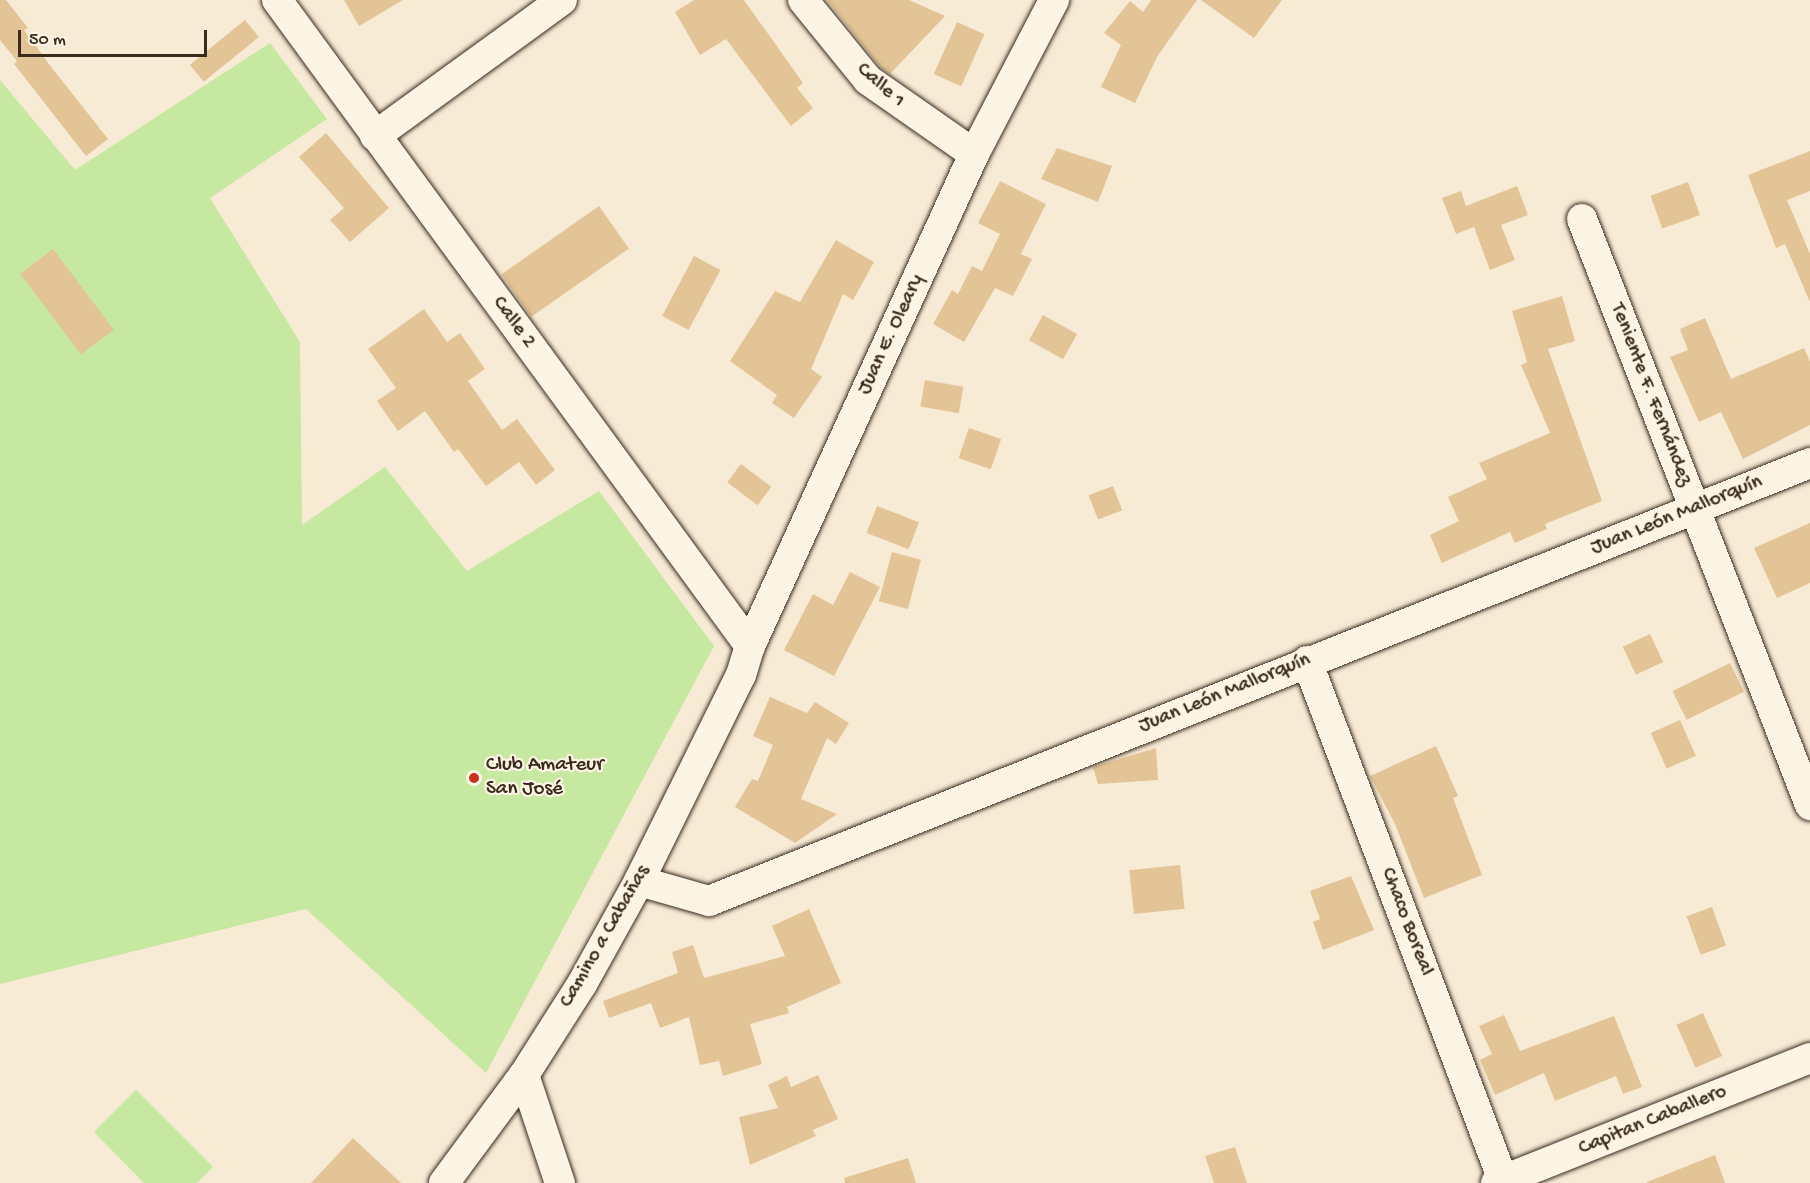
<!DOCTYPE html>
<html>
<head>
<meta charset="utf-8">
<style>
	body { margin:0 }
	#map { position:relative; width:1810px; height:1183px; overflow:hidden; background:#f7ebd5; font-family:"Gochi Hand",sans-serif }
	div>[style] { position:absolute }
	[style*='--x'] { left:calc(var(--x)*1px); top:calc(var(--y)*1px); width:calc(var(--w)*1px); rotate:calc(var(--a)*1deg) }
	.green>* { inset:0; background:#c7e8a0 }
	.building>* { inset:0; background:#e3c496; transform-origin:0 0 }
	.roads { filter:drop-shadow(0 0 2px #3b2a1e) drop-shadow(0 0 2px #3b2a1e) }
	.minor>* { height:30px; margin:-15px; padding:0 15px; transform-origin:15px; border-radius:15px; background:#fcf5e5 }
	.dots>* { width:16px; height:16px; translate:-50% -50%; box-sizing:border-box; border:3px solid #fcf5e5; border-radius:50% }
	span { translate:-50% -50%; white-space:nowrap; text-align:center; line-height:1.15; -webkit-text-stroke:4.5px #fcf5e5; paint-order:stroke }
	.street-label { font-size:21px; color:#3b2a1e }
	.poi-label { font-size:21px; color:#3b2a1e }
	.left { translate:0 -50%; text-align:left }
	.scale { position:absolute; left:18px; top:30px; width:189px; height:27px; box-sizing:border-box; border:3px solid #3b2a1e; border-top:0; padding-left:8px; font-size:18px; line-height:21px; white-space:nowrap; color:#3b2a1e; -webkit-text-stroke:4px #fcf5e5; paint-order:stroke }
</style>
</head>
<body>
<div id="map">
	<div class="green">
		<div style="clip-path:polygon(270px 43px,327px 119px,210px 198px,300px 342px,302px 525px,385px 467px,467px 571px,599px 491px,714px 646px,486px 1073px,306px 909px,0 984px,0 80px,75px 170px)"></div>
		<div style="clip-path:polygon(136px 1090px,213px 1167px,197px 1183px,144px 1183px,94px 1132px)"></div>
	</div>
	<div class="building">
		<div style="clip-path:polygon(0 0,6px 0,28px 28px,24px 30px,49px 64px,108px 139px,86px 156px,14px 64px,17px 61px,0 40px)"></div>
		<div style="clip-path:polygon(344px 0,403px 0,359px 26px)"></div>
		<div style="clip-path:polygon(694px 0,744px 0,803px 83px,797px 88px,813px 108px,791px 126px,726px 39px,700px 55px,675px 12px)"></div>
		<div style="clip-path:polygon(827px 0,909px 0,945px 16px,890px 74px,880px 67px)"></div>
		<div style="clip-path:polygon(1151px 0,1197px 0,1157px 57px,1135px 103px,1101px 87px,1121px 45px,1104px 33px,1130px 1px,1143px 12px)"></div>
		<div style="clip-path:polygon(1201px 0,1282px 0,1254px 38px)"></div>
		<div style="left:245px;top:20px;width:22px;height:71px;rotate:51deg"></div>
		<div style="left:957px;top:22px;width:30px;height:57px;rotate:24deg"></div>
		<div style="clip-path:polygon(326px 133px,389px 208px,350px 242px,330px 220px,344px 208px,299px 157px)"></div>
		<div style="clip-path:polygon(1057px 148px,1112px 166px,1098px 202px,1041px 179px)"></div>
		<div style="clip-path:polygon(1810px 151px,1810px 191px,1787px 200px,1810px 254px,1810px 302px,1785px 244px,1776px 248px,1748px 175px)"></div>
		<div style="clip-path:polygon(1000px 181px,1046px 204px,1021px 254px,1032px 259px,1013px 296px,995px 288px,964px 342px,933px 324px,952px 290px,958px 294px,972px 266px,982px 271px,1000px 234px,978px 223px)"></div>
		<div style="left:1688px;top:182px;width:35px;height:40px;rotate:70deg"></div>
		<div style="clip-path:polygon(1517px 186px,1528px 215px,1501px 225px,1515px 260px,1490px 270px,1474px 227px,1456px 234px,1442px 198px,1461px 191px,1466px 206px)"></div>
		<div style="left:599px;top:206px;width:52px;height:119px;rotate:55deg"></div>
		<div style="clip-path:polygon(836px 240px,874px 262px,853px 300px,843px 294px,811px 369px,822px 377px,794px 418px,772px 403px,777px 395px,730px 361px,775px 291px,800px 302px)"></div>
		<div style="left:53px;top:249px;width:101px;height:41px;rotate:53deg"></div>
		<div style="left:694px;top:256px;width:30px;height:68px;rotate:28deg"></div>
		<div style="clip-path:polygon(1562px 296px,1575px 341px,1548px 349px,1602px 501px,1545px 524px,1547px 529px,1515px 543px,1510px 532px,1442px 563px,1430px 535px,1459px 521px,1448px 497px,1487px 479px,1479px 463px,1550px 433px,1521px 365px,1527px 362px,1512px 311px)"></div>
		<div style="clip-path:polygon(424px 309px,447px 342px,460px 333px,485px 369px,468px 381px,502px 430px,517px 419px,555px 470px,536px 485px,519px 462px,486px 486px,458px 449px,454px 452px,425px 411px,398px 431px,377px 401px,396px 388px,368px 349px)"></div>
		<div style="left:1043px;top:315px;width:39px;height:29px;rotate:29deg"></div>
		<div style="clip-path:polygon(1705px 318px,1731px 379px,1804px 348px,1810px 362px,1810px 425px,1743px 459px,1721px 412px,1699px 422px,1670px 357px,1688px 350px,1680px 329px)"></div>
		<div style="left:925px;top:380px;width:39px;height:27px;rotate:10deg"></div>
		<div style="left:969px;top:428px;width:34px;height:32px;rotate:19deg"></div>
		<div style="left:741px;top:464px;width:38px;height:23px;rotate:37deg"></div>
		<div style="left:1113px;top:486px;width:26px;height:26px;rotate:69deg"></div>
		<div style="left:877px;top:506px;width:45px;height:29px;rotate:21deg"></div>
		<div style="clip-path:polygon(1810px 523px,1810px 583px,1777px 598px,1754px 548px)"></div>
		<div style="left:892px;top:552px;width:30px;height:51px;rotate:15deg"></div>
		<div style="clip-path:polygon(850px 572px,880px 587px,834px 676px,784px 650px,813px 594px,833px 605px)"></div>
		<div style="left:1650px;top:634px;width:31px;height:30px;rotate:65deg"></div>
		<div style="left:1730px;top:663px;width:32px;height:64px;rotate:64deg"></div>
		<div style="clip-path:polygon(770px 697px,807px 713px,815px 702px,849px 723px,836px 744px,827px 738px,801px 799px,837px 814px,795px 843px,735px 807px,752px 779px,758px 781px,773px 745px,753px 736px)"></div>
		<div style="left:1680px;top:720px;width:39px;height:32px;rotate:66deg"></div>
		<div style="clip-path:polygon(1436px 746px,1458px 796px,1453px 798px,1482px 875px,1424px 898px,1395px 824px,1370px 776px)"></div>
		<div style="clip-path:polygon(1156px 748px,1158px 780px,1098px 784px,1093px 767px)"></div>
		<div style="left:1180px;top:865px;width:44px;height:51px;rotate:84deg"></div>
		<div style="clip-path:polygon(1351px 876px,1374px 930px,1323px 950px,1313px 922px,1320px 919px,1310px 891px)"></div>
		<div style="left:1712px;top:907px;width:41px;height:27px;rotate:70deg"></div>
		<div style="clip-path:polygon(809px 909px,841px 983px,787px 1007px,789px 1013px,750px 1024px,762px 1064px,723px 1076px,719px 1061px,700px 1065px,689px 1017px,660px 1028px,651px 1003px,609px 1018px,603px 1001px,678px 973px,672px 952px,693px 945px,704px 978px,785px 956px,772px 926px)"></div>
		<div style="left:1703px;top:1013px;width:47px;height:29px;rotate:66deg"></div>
		<div style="clip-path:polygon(1504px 1015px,1520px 1051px,1614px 1016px,1642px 1087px,1623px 1094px,1616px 1076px,1555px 1101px,1544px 1073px,1495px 1095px,1480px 1060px,1492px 1054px,1479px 1026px)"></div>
		<div style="clip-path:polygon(818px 1075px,838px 1119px,813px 1130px,816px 1136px,750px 1165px,739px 1117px,778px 1108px,768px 1085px,787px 1076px,791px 1087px)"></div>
		<div style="clip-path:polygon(353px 1138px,401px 1183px,311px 1183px)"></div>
		<div style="clip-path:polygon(1235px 1147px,1247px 1183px,1214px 1183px,1205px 1156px)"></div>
		<div style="clip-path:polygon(1715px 1155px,1725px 1183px,1647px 1183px,1647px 1182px)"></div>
		<div style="clip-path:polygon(908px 1158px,916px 1183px,845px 1183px,844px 1178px)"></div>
	</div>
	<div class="roads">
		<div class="minor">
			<div style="--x:277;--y:0;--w:801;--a:53.79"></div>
			<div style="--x:803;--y:0;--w:103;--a:50.9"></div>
			<div style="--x:868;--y:80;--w:129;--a:34.9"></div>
			<div style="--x:375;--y:136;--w:231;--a:-36"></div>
			<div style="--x:1582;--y:219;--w:629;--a:68.74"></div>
			<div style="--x:1307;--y:661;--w:558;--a:69.32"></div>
			<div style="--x:639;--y:881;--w:73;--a:15.9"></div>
			<div style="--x:709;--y:901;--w:1185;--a:-21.69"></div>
			<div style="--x:524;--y:1075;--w:114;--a:71.6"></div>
			<div style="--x:444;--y:1183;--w:134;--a:-53.5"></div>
			<div style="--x:524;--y:1075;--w:108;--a:-57.5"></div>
			<div style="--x:582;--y:984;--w:118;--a:-61"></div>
			<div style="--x:639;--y:881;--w:230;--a:-63.7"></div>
			<div style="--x:741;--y:675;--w:30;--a:-73"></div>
			<div style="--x:750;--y:646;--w:541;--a:-65.52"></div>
			<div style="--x:974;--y:154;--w:174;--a:-62.5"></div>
			<div style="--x:1496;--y:1183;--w:338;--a:-21.7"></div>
		</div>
	</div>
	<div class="dots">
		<div style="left:474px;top:778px;background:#c8321e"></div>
	</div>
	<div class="street-label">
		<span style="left:880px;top:86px;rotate:41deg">Calle 1</span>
		<span style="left:513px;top:323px;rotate:54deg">Calle 2</span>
		<span style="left:892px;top:335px;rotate:-65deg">Juan E. Oleary</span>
		<span style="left:1650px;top:395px;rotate:69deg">Teniente F. Fernández</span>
		<span style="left:1677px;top:516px;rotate:-22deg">Juan León Mallorquín</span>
		<span style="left:1225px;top:694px;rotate:-22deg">Juan León Mallorquín</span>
		<span style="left:1406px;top:922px;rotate:69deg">Chaco Boreal</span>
		<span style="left:606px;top:937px;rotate:-60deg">Camino a Cabañas</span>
		<span style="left:1653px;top:1121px;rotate:-22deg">Capitan Caballero</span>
	</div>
	<div class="poi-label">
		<span class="left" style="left:486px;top:778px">Club Amateur<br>San José</span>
	</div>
	<div class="scale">50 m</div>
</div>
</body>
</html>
